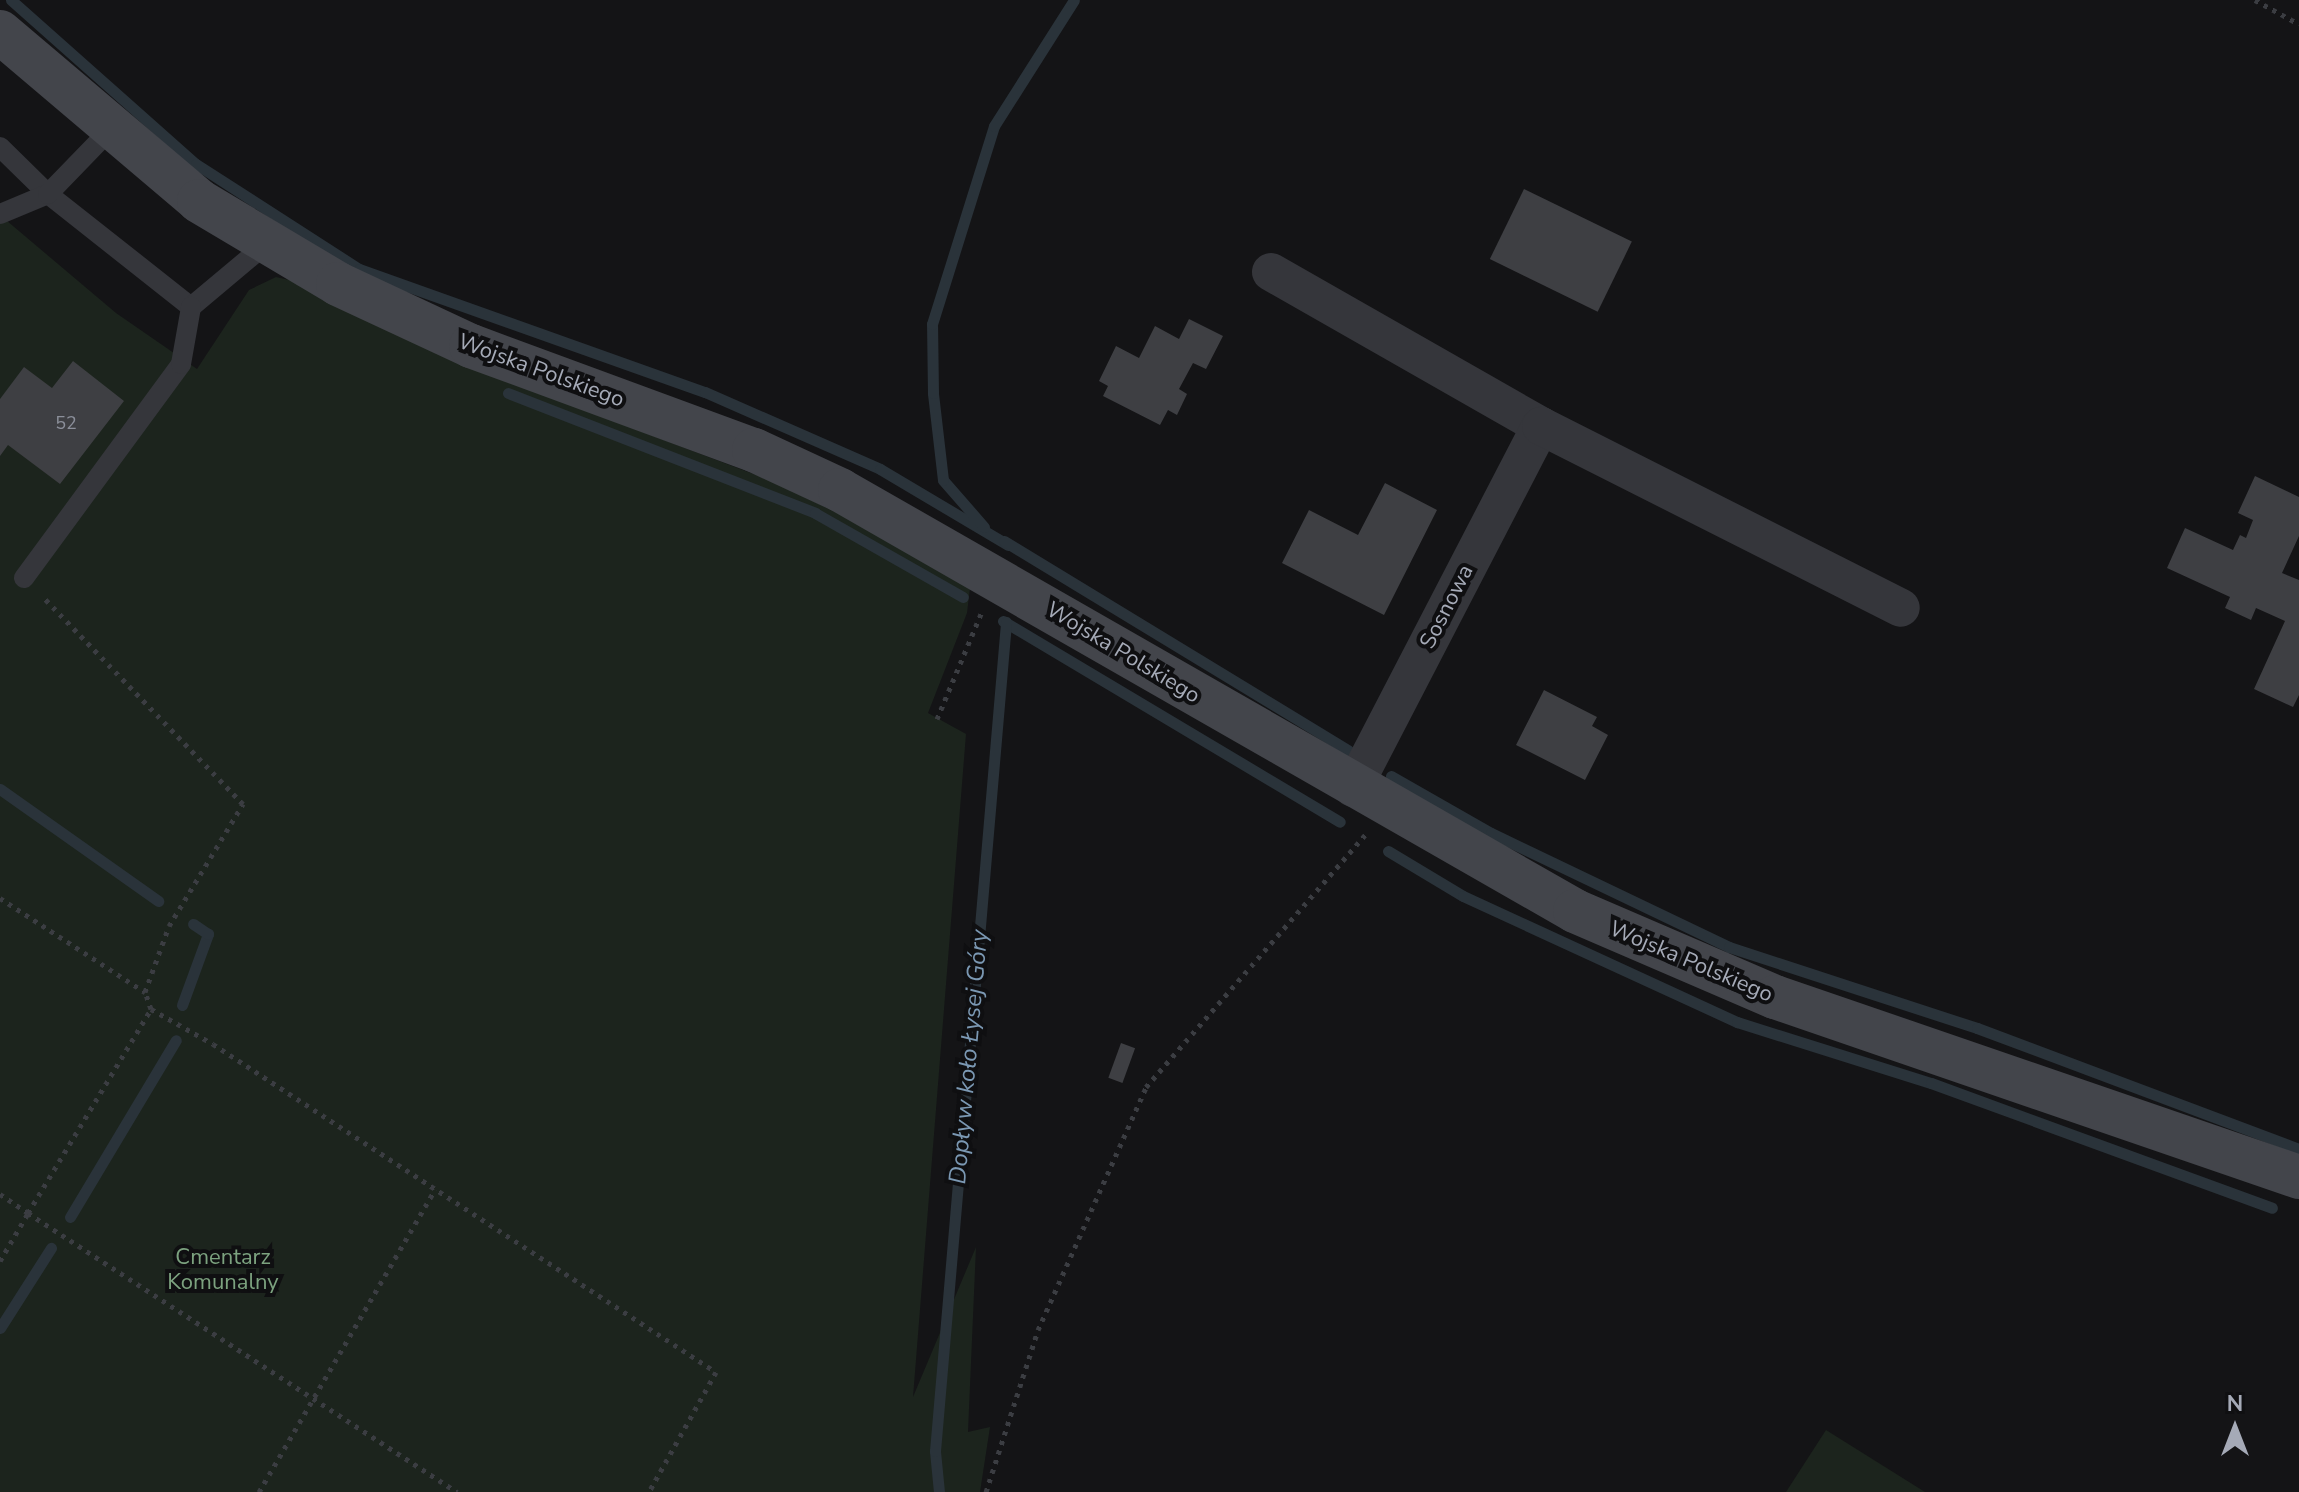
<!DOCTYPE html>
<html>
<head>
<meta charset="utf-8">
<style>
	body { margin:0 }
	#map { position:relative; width:2299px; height:1492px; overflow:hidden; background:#141416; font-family:"Nunito Sans",sans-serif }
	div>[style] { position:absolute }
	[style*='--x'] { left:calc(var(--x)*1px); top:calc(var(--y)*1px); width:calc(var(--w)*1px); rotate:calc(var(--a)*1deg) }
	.green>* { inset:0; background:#1c241d }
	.stream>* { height:11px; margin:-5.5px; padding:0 5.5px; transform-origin:5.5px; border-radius:5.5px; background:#2a333a }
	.building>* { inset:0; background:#3e3f43; transform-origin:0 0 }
	.path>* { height:5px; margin-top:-2.5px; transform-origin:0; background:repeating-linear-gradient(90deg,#3b3d42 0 4px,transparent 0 10px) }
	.lane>* { height:20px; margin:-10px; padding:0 10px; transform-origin:10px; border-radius:10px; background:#35363b }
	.street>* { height:38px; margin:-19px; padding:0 19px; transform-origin:19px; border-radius:19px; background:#35363b }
	.secondary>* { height:44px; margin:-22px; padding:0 22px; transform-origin:22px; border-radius:22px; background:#43454b }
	span { translate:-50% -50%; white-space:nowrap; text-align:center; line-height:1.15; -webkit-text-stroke:8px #0f0f11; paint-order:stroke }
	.number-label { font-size:18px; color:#8b8f9a }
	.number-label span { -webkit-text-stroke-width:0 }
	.street-label { font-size:22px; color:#a5aab7 }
	.park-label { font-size:22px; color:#7ca27f }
	.water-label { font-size:24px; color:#7b98b3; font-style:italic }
	.north { position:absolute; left:2195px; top:1388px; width:80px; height:80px; -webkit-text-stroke:6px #0f0f11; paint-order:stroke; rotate:0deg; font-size:22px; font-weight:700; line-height:32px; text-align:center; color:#a5aab7 }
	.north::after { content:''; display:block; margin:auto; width:28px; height:36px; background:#a5aab7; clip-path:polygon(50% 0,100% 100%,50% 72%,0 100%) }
</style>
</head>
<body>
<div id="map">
	<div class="green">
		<div style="clip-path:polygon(0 215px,116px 313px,197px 369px,249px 290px,276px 277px,298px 282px,513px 383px,769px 480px,873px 530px,970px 588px,967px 613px,928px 713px,966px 734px,913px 1397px,976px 1247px,968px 1432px,990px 1427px,980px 1492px,0 1492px)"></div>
		<div style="clip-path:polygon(1826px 1430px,1925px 1492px,1786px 1492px)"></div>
	</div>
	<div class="stream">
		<div style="--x:11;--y:0;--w:247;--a:41.6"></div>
		<div style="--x:196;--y:164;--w:194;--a:32.8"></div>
		<div style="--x:359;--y:269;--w:367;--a:19.6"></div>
		<div style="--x:705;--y:392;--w:191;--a:23.7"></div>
		<div style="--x:880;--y:469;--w:149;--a:30.7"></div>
		<div style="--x:508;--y:393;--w:330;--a:21.3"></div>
		<div style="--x:815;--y:513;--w:170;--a:29.6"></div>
		<div style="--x:984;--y:527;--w:62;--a:-131.1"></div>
		<div style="--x:943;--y:480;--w:88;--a:-96.6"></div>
		<div style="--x:933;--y:393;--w:69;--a:-90.8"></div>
		<div style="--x:932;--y:324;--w:207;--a:-72.6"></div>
		<div style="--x:994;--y:126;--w:149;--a:-57.6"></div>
		<div style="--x:1004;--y:541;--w:403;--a:31.3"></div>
		<div style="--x:1003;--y:621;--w:392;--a:30.8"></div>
		<div style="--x:1391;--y:776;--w:115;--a:29.7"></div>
		<div style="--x:1491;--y:833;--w:264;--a:25.6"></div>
		<div style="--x:1729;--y:947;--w:261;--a:18.1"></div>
		<div style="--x:1977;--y:1028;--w:344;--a:20.6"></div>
		<div style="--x:0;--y:789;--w:194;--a:35.3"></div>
		<div style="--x:1388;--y:851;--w:87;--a:31"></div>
		<div style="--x:1463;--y:896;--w:302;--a:24.7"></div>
		<div style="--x:1737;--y:1022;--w:203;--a:17.5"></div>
		<div style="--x:1931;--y:1083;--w:363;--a:20.1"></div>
		<div style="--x:182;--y:1005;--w:76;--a:-69.9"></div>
		<div style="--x:208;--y:934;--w:18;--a:-146"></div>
		<div style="--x:70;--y:1217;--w:206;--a:-59.1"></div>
		<div style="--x:0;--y:1328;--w:95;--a:-57.5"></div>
		<div style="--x:939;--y:1492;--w:41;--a:-95.6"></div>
		<div style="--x:935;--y:1451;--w:832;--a:-85.1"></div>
	</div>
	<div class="building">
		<div style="left:1524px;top:189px;width:120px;height:78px;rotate:26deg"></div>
		<div style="clip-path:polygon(1189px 319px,1223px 336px,1206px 369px,1193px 363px,1179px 389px,1187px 394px,1177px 415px,1168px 410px,1160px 425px,1103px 396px,1108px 386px,1099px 381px,1116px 346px,1139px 358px,1155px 326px,1179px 339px)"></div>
		<div style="clip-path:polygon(73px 361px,124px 401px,60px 484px,8px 445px,0 456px,0 399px,24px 367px,52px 388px)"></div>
		<div style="clip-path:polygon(2255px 476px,2299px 497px,2299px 536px,2282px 573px,2299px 580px,2299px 695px,2293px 707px,2254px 689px,2285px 621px,2256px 608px,2251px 620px,2225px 608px,2230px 597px,2167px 568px,2185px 528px,2233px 550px,2240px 535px,2246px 538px,2253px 520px,2238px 513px)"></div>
		<div style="clip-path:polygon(1385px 483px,1437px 510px,1384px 615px,1282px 563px,1309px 510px,1358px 535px)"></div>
		<div style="clip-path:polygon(1544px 690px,1597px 717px,1592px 726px,1608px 735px,1585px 780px,1516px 745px)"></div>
		<div style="left:1121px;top:1043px;width:15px;height:37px;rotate:20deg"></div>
	</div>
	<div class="path">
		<div style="--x:2255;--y:0;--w:50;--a:28.6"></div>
		<div style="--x:937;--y:719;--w:114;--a:-67.3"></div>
		<div style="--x:0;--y:898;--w:173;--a:33"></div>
		<div style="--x:145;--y:992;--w:70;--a:-70"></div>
		<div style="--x:169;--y:926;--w:143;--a:-58.8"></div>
		<div style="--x:243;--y:804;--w:288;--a:-134"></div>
		<div style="--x:151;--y:1009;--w:71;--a:29.4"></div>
		<div style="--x:213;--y:1044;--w:600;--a:33.11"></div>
		<div style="--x:716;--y:1372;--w:137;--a:119.2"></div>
		<div style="--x:0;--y:1194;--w:34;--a:34"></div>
		<div style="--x:28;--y:1213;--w:238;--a:-58.9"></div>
		<div style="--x:151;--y:1009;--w:18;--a:-109"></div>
		<div style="--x:0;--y:1261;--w:56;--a:-59.7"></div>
		<div style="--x:28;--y:1213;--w:512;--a:33.04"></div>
		<div style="--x:259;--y:1492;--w:350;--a:-59.8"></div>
		<div style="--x:986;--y:1492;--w:170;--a:-72.2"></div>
		<div style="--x:1038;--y:1330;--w:266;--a:-66"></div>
		<div style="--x:1146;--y:1087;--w:334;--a:-49"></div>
	</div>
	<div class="lane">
		<div style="--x:0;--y:147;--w:67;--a:44.4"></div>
		<div style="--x:48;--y:194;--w:182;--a:38.3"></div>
		<div style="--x:191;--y:307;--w:98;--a:-40"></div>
		<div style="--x:0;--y:214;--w:52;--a:-22.6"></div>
		<div style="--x:48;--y:194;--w:91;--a:-45.9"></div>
		<div style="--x:24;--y:578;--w:265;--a:-53.7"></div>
		<div style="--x:181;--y:364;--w:58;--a:-80"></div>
	</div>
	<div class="street">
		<div style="--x:1271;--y:272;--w:311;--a:29.7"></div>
		<div style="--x:1353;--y:788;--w:408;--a:-62.6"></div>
		<div style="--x:1541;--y:426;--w:403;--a:26.8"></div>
	</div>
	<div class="secondary">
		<div style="--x:0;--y:32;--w:261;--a:40.3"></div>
		<div style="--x:199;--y:201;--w:162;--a:30.8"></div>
		<div style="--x:338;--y:284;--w:147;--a:25"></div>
		<div style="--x:471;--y:346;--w:302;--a:20.2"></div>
		<div style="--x:754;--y:450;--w:95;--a:24.9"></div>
		<div style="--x:840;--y:490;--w:847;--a:29.8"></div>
		<div style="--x:1575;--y:911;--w:218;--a:23.3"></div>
		<div style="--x:1775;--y:997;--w:554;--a:18.96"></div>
	</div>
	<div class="number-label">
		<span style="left:66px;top:423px">52</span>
	</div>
	<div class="street-label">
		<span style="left:541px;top:371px;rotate:20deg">Wojska Polskiego</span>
		<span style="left:1447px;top:607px;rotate:-63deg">Sosnowa</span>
		<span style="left:1123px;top:653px;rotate:31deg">Wojska Polskiego</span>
		<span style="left:1691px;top:962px;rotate:23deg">Wojska Polskiego</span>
	</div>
	<div class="park-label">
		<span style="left:223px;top:1270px">Cmentarz<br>Komunalny</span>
	</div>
	<div class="water-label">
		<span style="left:969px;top:1057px;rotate:-85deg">Dopływ koło Łysej Góry</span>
	</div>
	<div class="north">N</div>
</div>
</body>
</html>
